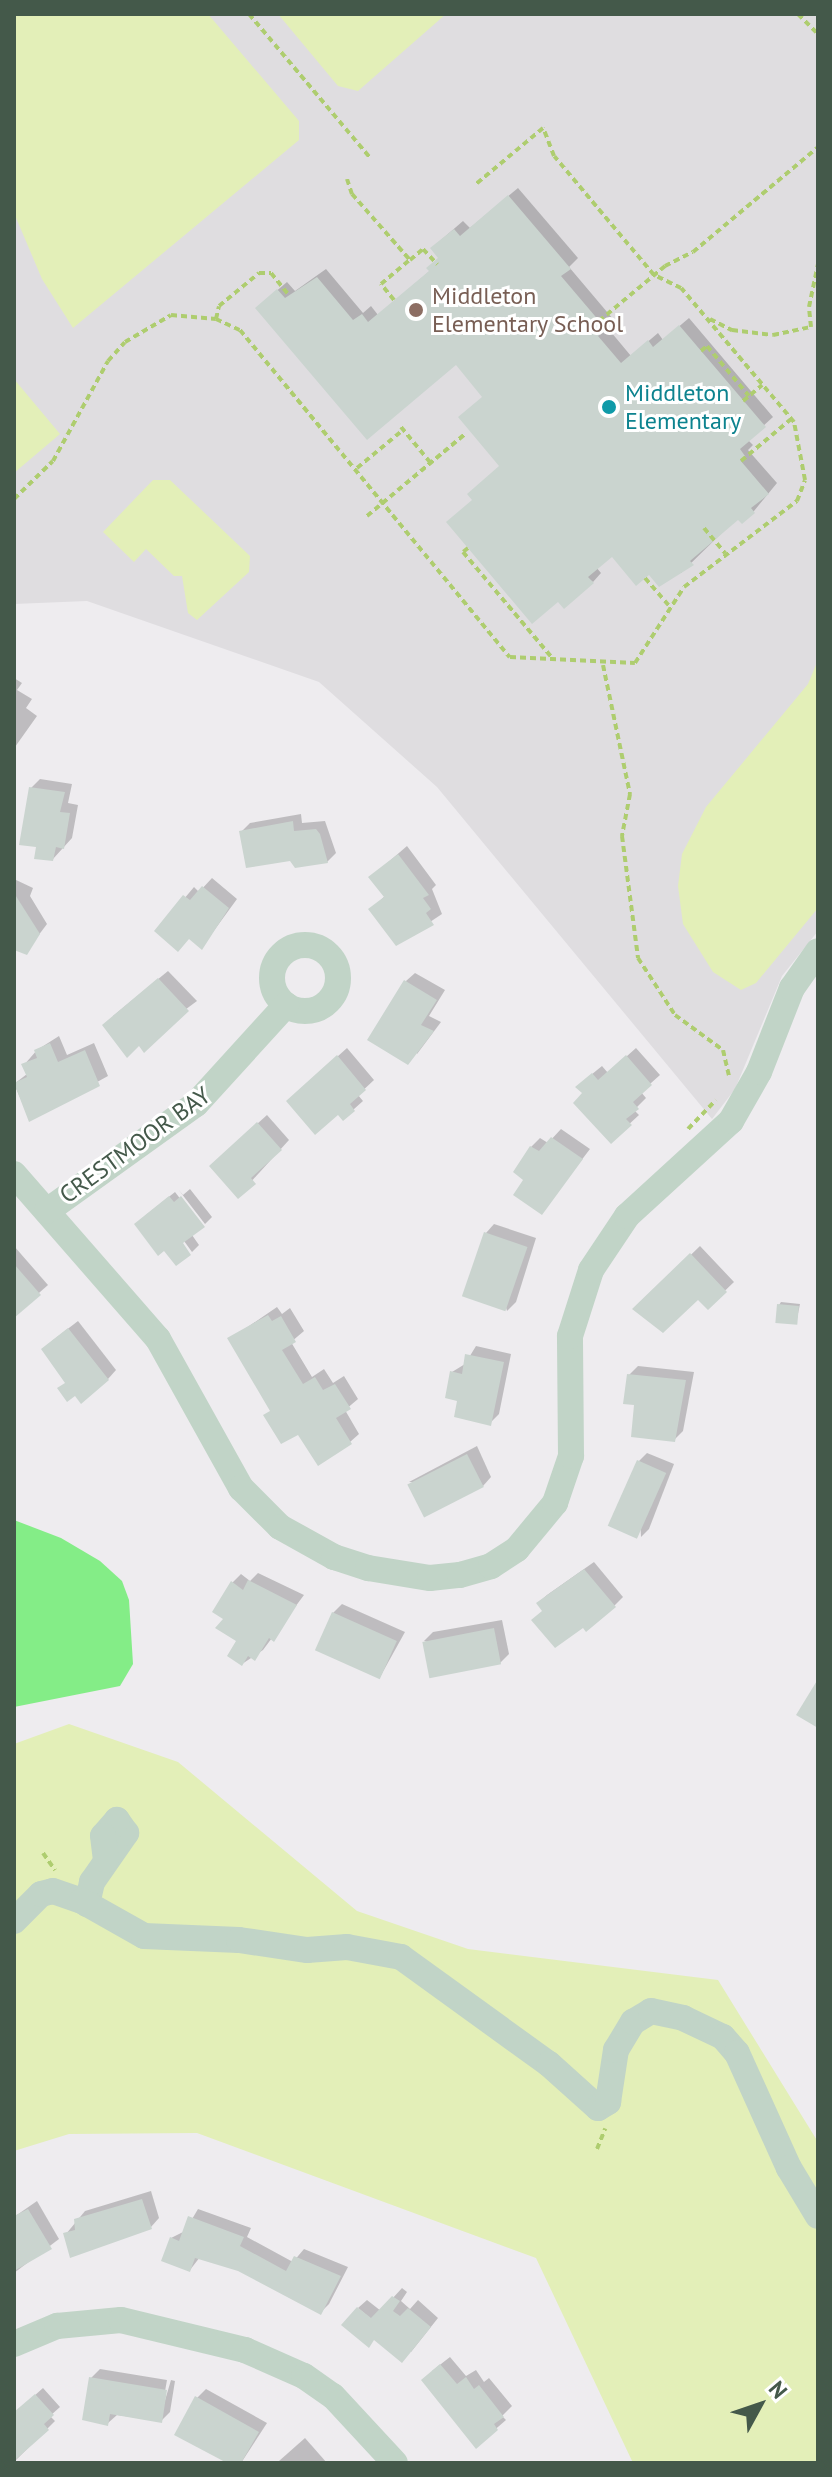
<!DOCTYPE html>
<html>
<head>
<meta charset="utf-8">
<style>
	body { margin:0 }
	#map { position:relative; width:832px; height:2477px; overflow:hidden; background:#eeecef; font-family:"PT Sans",sans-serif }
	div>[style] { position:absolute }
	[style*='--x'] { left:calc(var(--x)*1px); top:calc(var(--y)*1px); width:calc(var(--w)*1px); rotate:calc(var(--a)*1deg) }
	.education>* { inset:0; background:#dfdde0 }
	.green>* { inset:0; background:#e3efb8 }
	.water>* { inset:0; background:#84ed87 }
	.shadow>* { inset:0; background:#0003 }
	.building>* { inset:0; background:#cad4cf; transform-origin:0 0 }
	.path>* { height:4px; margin-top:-2px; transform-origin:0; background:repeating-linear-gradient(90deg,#aecd6f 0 6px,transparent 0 10px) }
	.minor>* { height:26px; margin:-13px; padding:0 13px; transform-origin:13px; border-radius:13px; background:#c1d4c7 }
	.minor>.ring { margin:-13px; padding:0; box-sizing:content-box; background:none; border:26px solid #c1d4c7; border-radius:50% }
	.dots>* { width:22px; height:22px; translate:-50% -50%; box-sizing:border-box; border:4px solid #fff; border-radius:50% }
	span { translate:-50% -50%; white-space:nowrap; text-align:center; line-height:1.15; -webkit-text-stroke:6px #fff; paint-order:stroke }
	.education-label { font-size:24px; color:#785e54 }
	.left { translate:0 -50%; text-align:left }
	.culture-label { font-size:24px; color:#0d838f }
	.street-label { font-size:24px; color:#44594a }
	.frame { position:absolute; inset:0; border:16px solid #44594a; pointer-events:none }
	.north { position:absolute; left:720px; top:2365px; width:80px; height:80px; -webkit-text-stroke:6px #fff; paint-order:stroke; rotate:50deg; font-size:22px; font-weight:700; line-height:32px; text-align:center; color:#44594a }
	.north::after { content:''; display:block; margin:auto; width:28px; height:36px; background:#44594a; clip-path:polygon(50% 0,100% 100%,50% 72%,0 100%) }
</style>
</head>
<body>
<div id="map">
	<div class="education">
		<div style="clip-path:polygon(14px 14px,815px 14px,818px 18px,818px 931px,782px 976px,735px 1089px,712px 1119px,437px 787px,319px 682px,87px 601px,14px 604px)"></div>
	</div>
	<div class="green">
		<div style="clip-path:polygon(14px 14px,208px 14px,299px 121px,299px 140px,73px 328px,42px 279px,14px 213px)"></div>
		<div style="clip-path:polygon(278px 14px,446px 14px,358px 91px,338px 86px)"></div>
		<div style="clip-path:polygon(14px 379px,60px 434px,14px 473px)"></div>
		<div style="clip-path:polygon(153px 480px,170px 480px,250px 556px,249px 572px,197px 620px,188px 613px,182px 576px,174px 576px,146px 549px,134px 562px,103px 532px)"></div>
		<div style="clip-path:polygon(818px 660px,818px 908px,756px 983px,741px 990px,713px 972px,683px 924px,678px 886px,682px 854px,706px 807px,808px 684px)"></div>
		<div style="clip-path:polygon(69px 1724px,178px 1762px,357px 1911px,468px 1949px,718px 1980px,818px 2142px,818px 2463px,633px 2463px,536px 2258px,197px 2133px,69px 2134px,14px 2151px,14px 1744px)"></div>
	</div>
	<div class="water">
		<div style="clip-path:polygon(14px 1520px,61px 1538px,100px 1561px,122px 1581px,129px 1600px,133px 1664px,120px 1686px,14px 1707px)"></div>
	</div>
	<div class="shadow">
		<div style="clip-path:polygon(518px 188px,578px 258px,569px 267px,613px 319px,606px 326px,631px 356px,658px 333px,663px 340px,689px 318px,773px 417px,748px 440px,753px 445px,748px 450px,777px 483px,754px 511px,742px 521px,738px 517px,681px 573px,677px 569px,649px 572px,612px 554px,596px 567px,601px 573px,593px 582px,474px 500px,501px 465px,484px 396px,456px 362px,267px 299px,287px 282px,295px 291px,326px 269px,363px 313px,371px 306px,378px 315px,431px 270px,440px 257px,441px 240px,463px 221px,470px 228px)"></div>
		<div style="clip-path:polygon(14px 678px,22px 683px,17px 690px,32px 699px,26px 708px,37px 716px,15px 747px)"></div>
		<div style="clip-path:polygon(40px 779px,72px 784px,68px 803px,78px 805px,72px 838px,53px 859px,38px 846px,31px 788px)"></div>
		<div style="clip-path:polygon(301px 814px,302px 823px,325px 821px,336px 853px,327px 862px,291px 858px,241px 832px,250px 823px)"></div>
		<div style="clip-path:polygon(407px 846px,436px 885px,432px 889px,442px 914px,397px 944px,371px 909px,385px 896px,371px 877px)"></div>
		<div style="clip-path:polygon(212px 878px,237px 899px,202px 947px,189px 937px,157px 931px,194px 887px,199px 892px)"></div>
		<div style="clip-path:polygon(14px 879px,33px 888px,30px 896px,47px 924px,26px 952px,14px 948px)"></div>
		<div style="clip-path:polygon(168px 971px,197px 1001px,139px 1044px,113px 1016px)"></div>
		<div style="clip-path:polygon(415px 973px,445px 990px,429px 1016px,441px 1022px,417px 1054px,406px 981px)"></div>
		<div style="clip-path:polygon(59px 1036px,67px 1055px,94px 1043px,108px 1076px,30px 1119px,14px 1084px,27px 1074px,24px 1065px,37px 1050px)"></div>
		<div style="clip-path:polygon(347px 1048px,374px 1080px,358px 1095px,363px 1101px,344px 1118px,298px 1092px)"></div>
		<div style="clip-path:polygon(636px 1048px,660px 1075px,641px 1092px,646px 1098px,634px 1110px,639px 1115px,611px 1141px,585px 1093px,586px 1079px,602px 1066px,608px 1073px)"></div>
		<div style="clip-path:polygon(267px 1115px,289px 1140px,238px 1196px,221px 1157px)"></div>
		<div style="clip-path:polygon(561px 1129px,590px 1149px,542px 1212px,526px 1179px,531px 1147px,540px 1138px,548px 1143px)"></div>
		<div style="clip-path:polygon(178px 1189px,183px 1195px,190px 1189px,212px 1217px,205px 1224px)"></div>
		<div style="clip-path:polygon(175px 1192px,202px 1227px,192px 1235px,199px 1245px,192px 1252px,179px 1234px,164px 1248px,146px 1215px)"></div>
		<div style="clip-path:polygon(494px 1224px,536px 1238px,516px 1302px,507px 1311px,486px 1233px)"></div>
		<div style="clip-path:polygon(14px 1246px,48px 1285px,14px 1315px)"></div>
		<div style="clip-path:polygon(700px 1246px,734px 1282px,708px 1307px,698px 1298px,635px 1309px)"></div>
		<div style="clip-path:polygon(781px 1302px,800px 1304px,796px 1323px,779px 1305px)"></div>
		<div style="clip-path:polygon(277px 1307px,282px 1314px,290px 1308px,304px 1331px,291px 1342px,312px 1377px,324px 1369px,333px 1383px,344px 1376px,358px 1399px,345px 1410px,359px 1434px,350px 1442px,299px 1432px,271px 1410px,230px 1339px)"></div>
		<div style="clip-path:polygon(78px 1321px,116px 1370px,108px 1379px,67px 1381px,52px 1341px)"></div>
		<div style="clip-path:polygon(476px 1346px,511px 1354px,499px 1414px,490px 1423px,460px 1400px,452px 1372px,465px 1364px)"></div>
		<div style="clip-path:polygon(638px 1366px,694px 1372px,683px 1431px,674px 1440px,636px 1403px,629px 1375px)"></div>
		<div style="clip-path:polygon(477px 1446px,491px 1477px,483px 1486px,409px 1482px)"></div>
		<div style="clip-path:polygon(647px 1453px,674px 1464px,649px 1529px,641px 1537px,638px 1462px)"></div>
		<div style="clip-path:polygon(594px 1562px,623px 1597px,615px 1605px,587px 1629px,544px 1610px,538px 1603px,547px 1595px)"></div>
		<div style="clip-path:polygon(258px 1573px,304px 1595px,263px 1650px,242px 1664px,239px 1640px,226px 1618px,232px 1583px,241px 1574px,250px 1581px)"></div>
		<div style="clip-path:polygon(342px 1604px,405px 1632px,380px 1677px,333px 1613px)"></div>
		<div style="clip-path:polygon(502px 1620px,509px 1654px,500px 1663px,424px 1641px,433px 1632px)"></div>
		<div style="clip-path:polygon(151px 2191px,159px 2218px,151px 2227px,66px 2234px,85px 2211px)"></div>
		<div style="clip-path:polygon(37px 2201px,59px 2239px,14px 2273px,14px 2217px)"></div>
		<div style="clip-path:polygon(198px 2209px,251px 2228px,247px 2237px,293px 2262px,304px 2249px,348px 2267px,329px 2304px,321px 2312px,239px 2269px,200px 2257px,190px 2270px,171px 2238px,185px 2231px)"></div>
		<div style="clip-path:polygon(402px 2288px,407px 2292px,401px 2301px,410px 2309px,418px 2300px,438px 2318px,411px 2352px,358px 2308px,367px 2300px,381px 2311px)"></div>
		<div style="clip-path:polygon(450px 2357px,466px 2376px,476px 2370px,484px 2382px,489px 2378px,512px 2406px,502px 2416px,506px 2420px,476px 2446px,432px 2371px)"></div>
		<div style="clip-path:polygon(100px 2369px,167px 2380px,161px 2414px,171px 2380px,175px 2381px,170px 2412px,161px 2421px,117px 2415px,108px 2423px,91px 2378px)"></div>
		<div style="clip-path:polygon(43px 2388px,60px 2407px,50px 2416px,55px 2421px,14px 2462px,14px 2414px)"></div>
		<div style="clip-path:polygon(206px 2389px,267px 2423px,241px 2463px,231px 2463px,197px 2398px)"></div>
		<div style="clip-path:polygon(305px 2438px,327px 2463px,281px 2463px,279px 2461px)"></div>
	</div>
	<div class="building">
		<div style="clip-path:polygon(508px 195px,571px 269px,561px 276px,606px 329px,598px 336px,621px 363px,648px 340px,653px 347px,679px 325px,766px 427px,740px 449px,745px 456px,740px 460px,769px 494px,751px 508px,755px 513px,742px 524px,738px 520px,690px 561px,694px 565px,659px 587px,649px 575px,636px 586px,612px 557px,588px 577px,594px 583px,564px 609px,558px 602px,532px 624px,446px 522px,472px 500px,467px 494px,499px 466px,458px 417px,482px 397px,456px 365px,367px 440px,255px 308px,277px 289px,285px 298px,317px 277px,353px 320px,362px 314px,368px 322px,429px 271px,426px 268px,438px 258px,430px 248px,454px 229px,460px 236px)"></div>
		<div style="clip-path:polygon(29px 787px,65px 792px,60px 812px,70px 813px,64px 849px,56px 847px,53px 861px,34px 859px,36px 847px,19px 845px)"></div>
		<div style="clip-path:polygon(293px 821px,294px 831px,316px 829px,320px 834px,328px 863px,295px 868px,290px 861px,246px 868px,239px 831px)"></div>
		<div style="clip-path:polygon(398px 854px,429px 895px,423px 898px,431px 909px,426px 913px,434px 925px,396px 946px,368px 909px,384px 897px,368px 877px)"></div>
		<div style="clip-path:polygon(202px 886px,229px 908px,202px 950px,189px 939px,178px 952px,154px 931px,183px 895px,190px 900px)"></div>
		<div style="clip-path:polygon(14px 893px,40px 934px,27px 955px,14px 950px)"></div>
		<div style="clip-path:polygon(158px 978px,189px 1011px,144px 1053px,139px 1046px,127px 1058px,102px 1025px)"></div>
		<div style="clip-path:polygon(404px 980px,437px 1000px,421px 1025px,434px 1031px,408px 1065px,367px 1040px)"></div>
		<div style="clip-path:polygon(50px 1043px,58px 1062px,85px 1050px,100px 1086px,29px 1122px,14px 1083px,27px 1077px,21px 1064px,37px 1058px,34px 1050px)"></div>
		<div style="clip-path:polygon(337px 1055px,366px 1090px,350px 1104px,355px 1111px,343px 1121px,338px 1115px,315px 1135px,286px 1101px)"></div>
		<div style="clip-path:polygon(626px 1055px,652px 1085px,633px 1102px,639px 1109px,626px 1119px,632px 1125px,611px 1144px,573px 1103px,582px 1093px,575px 1087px,592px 1073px,598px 1080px)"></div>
		<div style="clip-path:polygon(257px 1122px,282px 1150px,251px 1178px,256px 1184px,238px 1199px,209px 1166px)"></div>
		<div style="clip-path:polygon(551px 1137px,583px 1159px,542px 1215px,513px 1195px,523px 1180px,513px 1172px,530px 1146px,539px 1151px)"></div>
		<div style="clip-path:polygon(169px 1196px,174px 1202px,181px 1196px,205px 1227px,183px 1243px,191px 1255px,176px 1266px,164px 1251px,158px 1256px,134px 1224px)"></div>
		<div style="left:484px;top:1232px;width:46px;height:68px;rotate:19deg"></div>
		<div style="clip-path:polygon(690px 1253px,727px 1292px,708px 1310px,698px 1300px,663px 1333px,632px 1309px)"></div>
		<div style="clip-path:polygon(14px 1264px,41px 1295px,14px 1318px)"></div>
		<div style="left:777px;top:1304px;width:22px;height:19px;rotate:5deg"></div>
		<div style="clip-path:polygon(268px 1315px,272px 1321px,281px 1316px,296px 1342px,282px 1350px,303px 1384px,315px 1377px,323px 1390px,335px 1384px,351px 1409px,336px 1418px,352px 1444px,318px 1466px,298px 1435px,281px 1444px,263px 1415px,270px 1411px,227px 1338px)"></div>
		<div style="clip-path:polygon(68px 1328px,109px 1380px,81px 1404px,75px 1396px,67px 1402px,57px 1388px,65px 1383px,41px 1349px)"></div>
		<div style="clip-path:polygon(465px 1354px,504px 1362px,491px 1426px,454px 1417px,457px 1401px,445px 1398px,450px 1371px,462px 1374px)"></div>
		<div style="clip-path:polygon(627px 1374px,686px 1380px,675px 1442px,631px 1437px,634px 1405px,623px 1404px)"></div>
		<div style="left:467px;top:1454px;width:37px;height:67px;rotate:63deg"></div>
		<div style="left:637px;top:1460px;width:32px;height:72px;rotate:24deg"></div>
		<div style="clip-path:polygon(584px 1569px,616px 1607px,586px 1632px,583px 1628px,555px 1648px,531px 1620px,542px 1611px,536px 1603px)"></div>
		<div style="clip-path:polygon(248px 1580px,297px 1605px,274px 1642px,269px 1638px,255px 1661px,248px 1656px,242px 1666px,227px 1656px,236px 1641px,215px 1628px,223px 1619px,212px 1612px,231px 1581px,243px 1590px)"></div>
		<div style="left:332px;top:1612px;width:71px;height:42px;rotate:24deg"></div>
		<div style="left:494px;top:1628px;width:37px;height:73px;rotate:79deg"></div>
		<div style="clip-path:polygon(818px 1679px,818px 1728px,796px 1715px)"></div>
		<div style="clip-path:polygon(142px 2199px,152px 2229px,70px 2258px,63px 2233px,75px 2230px,74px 2219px)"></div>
		<div style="clip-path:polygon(28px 2209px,52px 2249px,14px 2271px,14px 2216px)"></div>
		<div style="clip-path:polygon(188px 2216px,244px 2237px,240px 2246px,286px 2271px,294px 2256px,341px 2276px,321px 2315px,238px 2271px,195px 2258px,190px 2272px,161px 2261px,170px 2237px,179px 2241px)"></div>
		<div style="clip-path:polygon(392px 2296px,400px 2301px,393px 2311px,400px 2316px,408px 2308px,431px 2327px,402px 2363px,374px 2340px,369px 2348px,341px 2325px,357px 2307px,371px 2318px)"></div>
		<div style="clip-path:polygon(440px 2364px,457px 2384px,466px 2377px,474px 2389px,479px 2385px,504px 2417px,494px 2424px,498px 2430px,476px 2449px,421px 2380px)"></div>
		<div style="clip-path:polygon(89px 2377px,167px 2390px,162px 2423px,110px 2414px,108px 2426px,82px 2420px)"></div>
		<div style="clip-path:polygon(35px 2394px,54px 2415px,44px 2424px,49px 2430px,14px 2461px,14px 2412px)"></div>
		<div style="clip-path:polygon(195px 2396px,259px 2432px,241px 2463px,227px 2463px,174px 2435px)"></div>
	</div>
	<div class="path">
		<div style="--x:249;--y:14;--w:189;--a:49.9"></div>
		<div style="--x:798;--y:14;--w:28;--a:45"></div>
		<div style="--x:347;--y:179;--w:16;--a:72"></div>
		<div style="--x:352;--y:194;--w:88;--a:48.7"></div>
		<div style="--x:394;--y:300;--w:21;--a:-129"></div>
		<div style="--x:381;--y:284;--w:38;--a:-40"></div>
		<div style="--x:410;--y:260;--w:17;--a:-40"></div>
		<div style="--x:423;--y:249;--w:21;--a:47"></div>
		<div style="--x:216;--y:319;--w:13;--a:-77"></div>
		<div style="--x:219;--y:306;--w:52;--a:-39.5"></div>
		<div style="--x:259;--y:273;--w:12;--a:0"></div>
		<div style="--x:271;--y:273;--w:28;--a:51"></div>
		<div style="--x:710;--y:319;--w:25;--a:27"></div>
		<div style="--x:732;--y:330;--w:41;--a:7"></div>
		<div style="--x:773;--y:335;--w:39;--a:-12"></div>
		<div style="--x:811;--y:327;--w:20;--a:-96"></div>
		<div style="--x:809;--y:307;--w:44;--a:-78.2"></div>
		<div style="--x:599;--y:321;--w:86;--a:-39.8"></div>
		<div style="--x:665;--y:266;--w:31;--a:-27"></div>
		<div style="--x:693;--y:252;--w:163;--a:-40"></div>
		<div style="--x:701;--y:351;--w:8;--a:-40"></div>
		<div style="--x:707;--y:346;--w:65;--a:50"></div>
		<div style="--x:743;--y:401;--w:25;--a:-40"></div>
		<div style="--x:401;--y:427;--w:45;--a:50.4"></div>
		<div style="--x:741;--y:461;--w:65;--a:-40"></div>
		<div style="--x:357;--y:468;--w:60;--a:-39.6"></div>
		<div style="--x:14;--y:499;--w:54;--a:-44.3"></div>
		<div style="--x:53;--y:461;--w:114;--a:-61.2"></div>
		<div style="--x:108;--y:361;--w:25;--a:-48"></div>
		<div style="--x:125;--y:342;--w:53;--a:-30.4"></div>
		<div style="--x:171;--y:315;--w:45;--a:5.1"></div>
		<div style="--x:216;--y:319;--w:26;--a:25"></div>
		<div style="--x:240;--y:330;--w:424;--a:50.5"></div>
		<div style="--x:510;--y:657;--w:125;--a:2.7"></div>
		<div style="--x:635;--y:663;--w:90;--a:-57.2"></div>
		<div style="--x:684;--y:587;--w:142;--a:-37.3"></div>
		<div style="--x:797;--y:501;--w:22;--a:-69"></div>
		<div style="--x:805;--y:480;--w:59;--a:-100.7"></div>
		<div style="--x:794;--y:422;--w:175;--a:-130.1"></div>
		<div style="--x:681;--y:288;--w:30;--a:-154"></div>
		<div style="--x:654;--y:275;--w:155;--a:-130"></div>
		<div style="--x:554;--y:156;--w:30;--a:-111"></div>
		<div style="--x:543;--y:128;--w:87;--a:140.1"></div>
		<div style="--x:367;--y:516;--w:128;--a:-39.9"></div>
		<div style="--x:704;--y:528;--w:33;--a:50"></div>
		<div style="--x:468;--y:548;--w:6;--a:141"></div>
		<div style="--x:463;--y:552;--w:140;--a:49.9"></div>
		<div style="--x:645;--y:578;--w:40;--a:49"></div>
		<div style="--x:603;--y:665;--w:132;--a:78.2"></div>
		<div style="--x:630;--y:794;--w:43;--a:100.8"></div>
		<div style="--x:622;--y:836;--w:123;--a:82.5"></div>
		<div style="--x:638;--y:958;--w:68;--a:57"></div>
		<div style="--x:675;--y:1015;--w:59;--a:36.1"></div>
		<div style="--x:723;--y:1050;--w:26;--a:77"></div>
		<div style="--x:688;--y:1129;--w:40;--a:-46"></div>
		<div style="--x:43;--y:1853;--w:21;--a:55"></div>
		<div style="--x:597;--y:2149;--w:22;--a:-68"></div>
	</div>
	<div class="minor">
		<div class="ring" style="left:272px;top:945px;width:40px;height:40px"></div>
		<div style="--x:14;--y:1174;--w:219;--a:48.9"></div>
		<div style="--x:158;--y:1339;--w:171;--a:60.9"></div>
		<div style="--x:241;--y:1488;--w:55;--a:45"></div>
		<div style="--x:280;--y:1527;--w:62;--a:29.1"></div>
		<div style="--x:334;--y:1557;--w:36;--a:18"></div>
		<div style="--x:368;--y:1568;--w:63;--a:9.2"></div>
		<div style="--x:430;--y:1578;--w:30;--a:-6"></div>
		<div style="--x:460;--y:1575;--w:32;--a:-16"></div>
		<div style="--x:491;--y:1566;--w:31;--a:-33"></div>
		<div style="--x:517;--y:1549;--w:60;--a:-50.4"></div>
		<div style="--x:555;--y:1503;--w:50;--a:-71.2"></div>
		<div style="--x:571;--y:1456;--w:120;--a:-90.5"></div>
		<div style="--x:570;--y:1336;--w:69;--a:-72.3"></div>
		<div style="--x:591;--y:1270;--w:65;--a:-56.3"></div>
		<div style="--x:627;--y:1216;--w:141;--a:-42.4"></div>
		<div style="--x:731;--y:1121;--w:56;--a:-60.3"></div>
		<div style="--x:759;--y:1072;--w:90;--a:-68.6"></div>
		<div style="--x:792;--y:988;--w:45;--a:-54.9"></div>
		<div style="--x:47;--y:1211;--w:183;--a:-35.7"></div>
		<div style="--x:196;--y:1104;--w:134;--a:-47.7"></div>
		<div style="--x:87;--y:1904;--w:23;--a:-77"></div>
		<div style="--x:92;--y:1882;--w:60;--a:-55.2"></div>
		<div style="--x:126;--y:1833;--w:16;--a:-125"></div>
		<div style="--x:117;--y:1820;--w:21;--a:131"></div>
		<div style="--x:103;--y:1836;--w:24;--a:83"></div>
		<div style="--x:14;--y:1921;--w:38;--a:-45"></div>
		<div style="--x:41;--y:1894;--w:12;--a:-14"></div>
		<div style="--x:53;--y:1891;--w:31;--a:19"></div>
		<div style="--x:82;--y:1901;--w:71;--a:29.4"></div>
		<div style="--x:144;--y:1936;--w:95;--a:2.4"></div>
		<div style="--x:239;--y:1940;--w:69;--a:8.4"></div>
		<div style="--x:307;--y:1950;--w:40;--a:-4.3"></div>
		<div style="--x:347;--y:1947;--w:55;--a:10.5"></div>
		<div style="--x:401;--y:1957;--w:183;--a:35.9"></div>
		<div style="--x:549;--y:2064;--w:66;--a:41.9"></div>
		<div style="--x:598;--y:2108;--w:12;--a:-31"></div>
		<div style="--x:608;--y:2102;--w:53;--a:-81.3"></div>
		<div style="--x:616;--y:2050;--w:33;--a:-59"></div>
		<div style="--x:633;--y:2022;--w:21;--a:-31"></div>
		<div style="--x:651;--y:2011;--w:33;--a:12"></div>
		<div style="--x:683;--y:2018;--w:44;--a:25.4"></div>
		<div style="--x:723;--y:2037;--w:21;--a:49"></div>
		<div style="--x:737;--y:2053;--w:126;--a:65.7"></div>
		<div style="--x:789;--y:2168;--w:56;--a:58.9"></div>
		<div style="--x:14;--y:2344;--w:47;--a:-22.7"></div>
		<div style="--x:57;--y:2326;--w:64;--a:-5.4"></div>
		<div style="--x:121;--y:2320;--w:128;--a:13.6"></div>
		<div style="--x:245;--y:2350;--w:64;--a:23.8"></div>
		<div style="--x:304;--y:2376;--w:35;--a:35"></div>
		<div style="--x:333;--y:2396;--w:91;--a:47.2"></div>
	</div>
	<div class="dots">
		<div style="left:416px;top:310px;background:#8d6e63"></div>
		<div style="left:609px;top:407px;background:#0f9aa8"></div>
	</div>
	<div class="education-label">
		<span class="left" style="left:432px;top:310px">Middleton<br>Elementary School</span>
	</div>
	<div class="culture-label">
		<span class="left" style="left:625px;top:407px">Middleton<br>Elementary</span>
	</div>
	<div class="street-label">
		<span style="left:135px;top:1145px;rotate:-36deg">CRESTMOOR BAY</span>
	</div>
	<div class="frame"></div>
	<div class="north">N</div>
</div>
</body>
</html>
